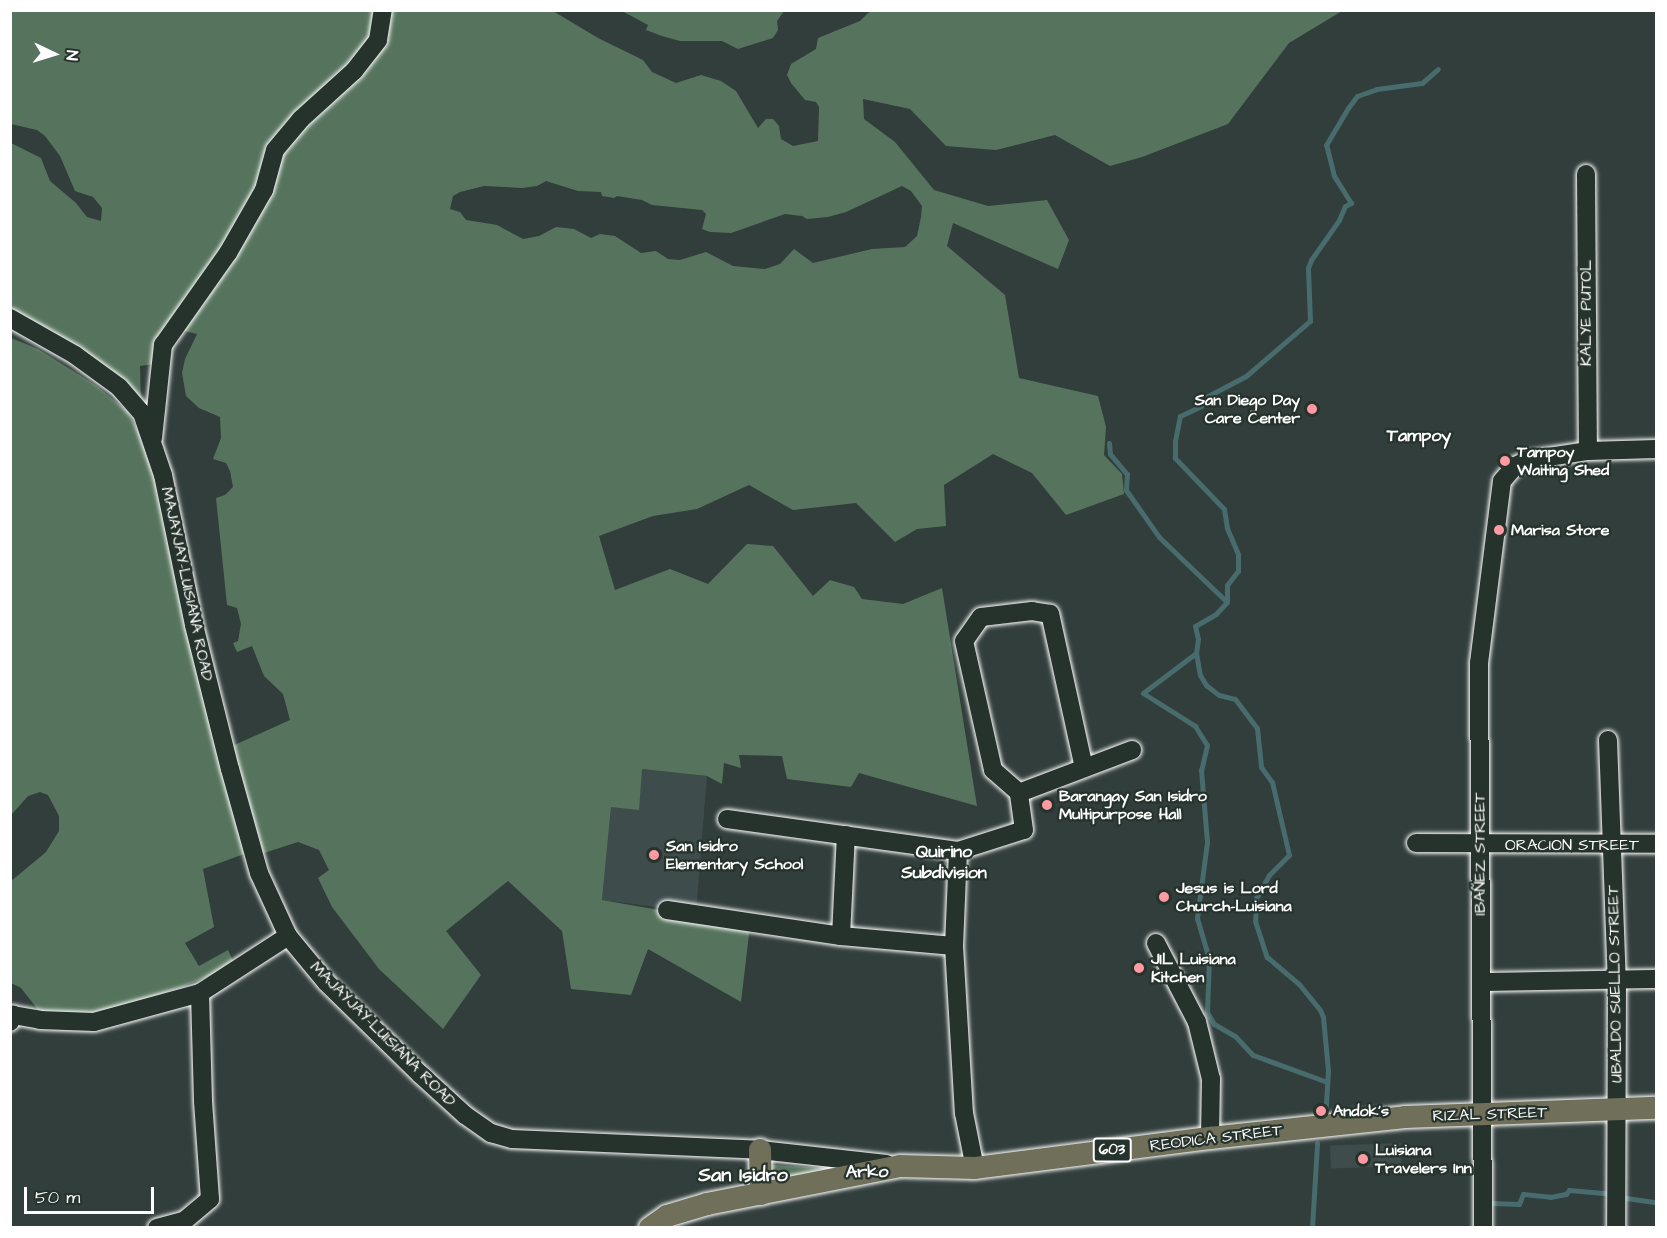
<!DOCTYPE html>
<html>
<head>
<meta charset="utf-8">
<style>
	body { margin:0 }
	#map { position:relative; width:1667px; height:1238px; overflow:hidden; background:#313e3b; font-family:"Architects Daughter",sans-serif }
	div>[style] { position:absolute }
	[style*='--x'] { left:calc(var(--x)*1px); top:calc(var(--y)*1px); width:calc(var(--w)*1px); rotate:calc(var(--a)*1deg) }
	.built>* { inset:0; background:#3e4c4c; transform-origin:0 0 }
	.green>* { inset:0; background:#56745d }
	.stream>* { height:5px; margin:-2.5px; padding:0 2.5px; transform-origin:2.5px; border-radius:2.5px; background:#486b6e }
	.roads { filter:drop-shadow(0 0 2px #fff) drop-shadow(0 0 2px #fff) }
	.minor>* { height:18px; margin:-9px; padding:0 9px; transform-origin:9px; border-radius:9px; background:#26332d }
	.major>* { height:22px; margin:-11px; padding:0 11px; transform-origin:11px; border-radius:11px; background:#706f59 }
	.dots>* { width:16px; height:16px; translate:-50% -50%; box-sizing:border-box; border:3px solid #26332d; border-radius:50% }
	span { translate:-50% -50%; white-space:nowrap; text-align:center; line-height:1.15; -webkit-text-stroke:4.5px #26332d; paint-order:stroke }
	.shield-label span { padding:2px 4px; background:#26332d; border:2px solid; border-radius:4px; -webkit-text-stroke-width:0 }
	.shield-label { font-size:15px; color:#fff; font-weight:700 }
	.street-label { font-size:16px; color:#fff }
	.poi-label { font-size:16px; color:#fff; font-weight:700 }
	.right { translate:-100% -50%; text-align:right }
	.left { translate:0 -50%; text-align:left }
	.neighbourhood-label { font-size:18px; color:#fff; font-weight:700 }
	.quarter-label { font-size:20px; color:#fff; font-weight:700 }
	.frame { position:absolute; inset:0; border:12px solid #fff; pointer-events:none }
	.north { position:absolute; left:24px; top:24px; width:60px; height:60px; -webkit-text-stroke:4px #26332d; paint-order:stroke; rotate:94deg; font-size:16px; font-weight:700; line-height:24px; text-align:center; color:#fff }
	.north::after { content:''; display:block; margin:auto; width:21px; height:27px; background:#fff; clip-path:polygon(50% 0,100% 100%,50% 72%,0 100%) }
	.scale { position:absolute; left:24px; top:1187px; width:130px; height:27px; box-sizing:border-box; border:3px solid #fff; border-top:0; padding-left:8px; font-size:18px; line-height:21px; white-space:nowrap; color:#fff; -webkit-text-stroke:4px #26332d; paint-order:stroke }
</style>
</head>
<body>
<div id="map">
	<div class="built">
		<div style="clip-path:polygon(641px 769px,707px 776px,696px 912px,602px 900px,611px 807px)"></div>
		<div style="left:1401px;top:1143px;width:23px;height:71px;rotate:88deg"></div>
	</div>
	<div class="green">
		<div style="clip-path:polygon(evenodd,10px 11px,553px 11px,598px 38px,643px 60px,652px 72px,676px 83px,701px 75px,721px 81px,736px 91px,758px 128px,766px 119px,773px 119px,779px 126px,781px 139px,793px 146px,818px 141px,819px 107px,816px 102px,805px 100px,791px 83px,787px 75px,791px 64px,816px 49px,818px 38px,860px 21px,870px 11px,1342px 11px,1289px 43px,1228px 124px,1142px 157px,1110px 166px,1055px 135px,996px 150px,946px 146px,910px 109px,863px 99px,864px 119px,895px 142px,934px 190px,988px 206px,1047px 200px,1069px 240px,1058px 269px,953px 223px,947px 246px,1005px 295px,1019px 378px,1098px 396px,1106px 427px,1104px 455px,1122px 474px,1124px 494px,1066px 515px,1032px 473px,993px 454px,944px 485px,946px 526px,917px 529px,895px 542px,856px 503px,793px 510px,749px 485px,697px 509px,653px 516px,599px 536px,615px 590px,670px 569px,708px 584px,747px 544px,773px 546px,813px 596px,830px 580px,854px 587px,862px 599px,903px 604px,942px 588px,977px 806px,859px 773px,851px 787px,787px 779px,782px 756px,739px 755px,741px 768px,724px 763px,722px 784px,707px 776px,642px 769px,639px 810px,611px 807px,602px 900px,750px 926px,741px 1002px,648px 949px,631px 995px,571px 989px,562px 931px,508px 881px,446px 931px,481px 975px,443px 1029px,379px 969px,332px 907px,318px 878px,329px 870px,319px 850px,298px 842px,258px 855px,230px 747px,290px 720px,283px 694px,264px 676px,252px 646px,237px 652px,233px 643px,238px 641px,241px 624px,237px 608px,227px 605px,216px 498px,225px 495px,233px 487px,230px 471px,226px 463px,213px 459px,221px 438px,220px 417px,199px 408px,186px 396px,182px 373px,185px 359px,197px 334px,168px 327px,153px 364px,140px 366px,141px 405px,11px 316px,11px 143px,41px 158px,50px 181px,76px 203px,87px 217px,101px 221px,102px 208px,93px 197px,75px 191px,60px 156px,45px 136px,37px 130px,11px 124px,10px 11px,546px 181px,578px 191px,601px 192px,602px 196px,614px 198px,617px 196px,642px 200px,652px 205px,702px 210px,706px 214px,702px 229px,710px 232px,731px 233px,785px 214px,802px 216px,807px 219px,828px 217px,846px 212px,902px 186px,911px 191px,922px 206px,921px 217px,917px 236px,905px 247px,872px 249px,813px 263px,794px 249px,780px 264px,765px 269px,733px 266px,706px 252px,680px 260px,668px 259px,656px 251px,641px 253px,615px 236px,600px 234px,591px 238px,574px 229px,556px 227px,539px 236px,523px 239px,497px 225px,466px 220px,460px 212px,450px 209px,453px 196px,460px 192px,484px 186px,522px 188px,537px 186px,546px 181px)"></div>
		<div style="clip-path:polygon(622px 11px,784px 11px,777px 21px,778px 30px,773px 38px,738px 49px,722px 41px,680px 41px,662px 36px,646px 30px,648px 25px)"></div>
		<div style="clip-path:polygon(11px 338px,38px 349px,97px 386px,128px 412px,151px 456px,204px 698px,244px 854px,203px 869px,214px 927px,185px 943px,199px 966px,228px 950px,235px 965px,182px 987px,98px 1014px,39px 1011px,21px 988px,11px 983px,10px 882px,46px 852px,59px 831px,59px 816px,48px 795px,40px 792px,28px 796px,12px 814px,11px 833px)"></div>
		<div style="clip-path:polygon(772px 1165px,857px 1170px,774px 1185px)"></div>
	</div>
	<div class="stream">
		<div style="--x:1109;--y:443;--w:11;--a:85"></div>
		<div style="--x:1110;--y:454;--w:26;--a:50"></div>
		<div style="--x:1127;--y:474;--w:16;--a:94"></div>
		<div style="--x:1126;--y:490;--w:57;--a:54.9"></div>
		<div style="--x:1159;--y:537;--w:94;--a:43.7"></div>
		<div style="--x:1227;--y:602;--w:16;--a:133"></div>
		<div style="--x:1216;--y:614;--w:24;--a:150"></div>
		<div style="--x:1195;--y:626;--w:13;--a:77"></div>
		<div style="--x:1198;--y:639;--w:14;--a:98"></div>
		<div style="--x:1196;--y:653;--w:66;--a:143"></div>
		<div style="--x:1143;--y:693;--w:62;--a:32.4"></div>
		<div style="--x:1195;--y:726;--w:22;--a:58"></div>
		<div style="--x:1207;--y:745;--w:26;--a:103"></div>
		<div style="--x:1201;--y:770;--w:72;--a:85.2"></div>
		<div style="--x:1207;--y:842;--w:77;--a:97.5"></div>
		<div style="--x:1197;--y:918;--w:43;--a:73.7"></div>
		<div style="--x:1209;--y:959;--w:53;--a:92.2"></div>
		<div style="--x:1207;--y:1012;--w:14;--a:60"></div>
		<div style="--x:1214;--y:1024;--w:24;--a:30"></div>
		<div style="--x:1235;--y:1036;--w:26;--a:47"></div>
		<div style="--x:1253;--y:1055;--w:79;--a:20"></div>
		<div style="--x:1227;--y:602;--w:17;--a:-90"></div>
		<div style="--x:1227;--y:585;--w:18;--a:-52"></div>
		<div style="--x:1238;--y:571;--w:17;--a:-90"></div>
		<div style="--x:1238;--y:554;--w:28;--a:-113"></div>
		<div style="--x:1227;--y:528;--w:19;--a:-99"></div>
		<div style="--x:1224;--y:509;--w:71;--a:-133.9"></div>
		<div style="--x:1175;--y:458;--w:17;--a:-90"></div>
		<div style="--x:1175;--y:441;--w:25;--a:-79"></div>
		<div style="--x:1180;--y:416;--w:23;--a:-25"></div>
		<div style="--x:1201;--y:406;--w:12;--a:-55"></div>
		<div style="--x:1208;--y:396;--w:43;--a:-27.8"></div>
		<div style="--x:1246;--y:376;--w:84;--a:-40.7"></div>
		<div style="--x:1310;--y:321;--w:53;--a:-92.2"></div>
		<div style="--x:1308;--y:268;--w:9;--a:-69"></div>
		<div style="--x:1311;--y:260;--w:49;--a:-55"></div>
		<div style="--x:1339;--y:220;--w:15;--a:-67"></div>
		<div style="--x:1345;--y:206;--w:7;--a:-27"></div>
		<div style="--x:1351;--y:203;--w:32;--a:-122"></div>
		<div style="--x:1334;--y:176;--w:32;--a:-104"></div>
		<div style="--x:1326;--y:145;--w:43;--a:-59.3"></div>
		<div style="--x:1348;--y:108;--w:15;--a:-53"></div>
		<div style="--x:1357;--y:96;--w:21;--a:-19"></div>
		<div style="--x:1377;--y:89;--w:45;--a:-7.6"></div>
		<div style="--x:1422;--y:83;--w:21;--a:-41"></div>
		<div style="--x:1196;--y:653;--w:22;--a:80"></div>
		<div style="--x:1200;--y:675;--w:12;--a:59"></div>
		<div style="--x:1206;--y:685;--w:16;--a:38"></div>
		<div style="--x:1219;--y:695;--w:16;--a:14"></div>
		<div style="--x:1235;--y:699;--w:36;--a:53"></div>
		<div style="--x:1257;--y:728;--w:39;--a:84"></div>
		<div style="--x:1261;--y:767;--w:19;--a:54"></div>
		<div style="--x:1272;--y:782;--w:75;--a:76.9"></div>
		<div style="--x:1289;--y:855;--w:28;--a:135"></div>
		<div style="--x:1269;--y:875;--w:26;--a:119"></div>
		<div style="--x:1256;--y:898;--w:23;--a:92"></div>
		<div style="--x:1255;--y:921;--w:38;--a:72"></div>
		<div style="--x:1267;--y:957;--w:42;--a:40.2"></div>
		<div style="--x:1299;--y:984;--w:33;--a:51"></div>
		<div style="--x:1320;--y:1010;--w:8;--a:67"></div>
		<div style="--x:1323;--y:1017;--w:54;--a:84.7"></div>
		<div style="--x:1328;--y:1071;--w:48;--a:93.6"></div>
		<div style="--x:1626;--y:1198;--w:30;--a:8"></div>
		<div style="--x:1491;--y:1203;--w:28;--a:2"></div>
		<div style="--x:1519;--y:1204;--w:11;--a:-68"></div>
		<div style="--x:1523;--y:1194;--w:27;--a:6"></div>
		<div style="--x:1550;--y:1197;--w:16;--a:-11"></div>
		<div style="--x:1566;--y:1194;--w:5;--a:-53"></div>
		<div style="--x:1569;--y:1190;--w:37;--a:5"></div>
		<div style="--x:1312;--y:1228;--w:85;--a:-86.6"></div>
	</div>
	<div class="roads">
		<div class="minor">
			<div style="--x:1586;--y:174;--w:277;--a:89.6"></div>
			<div style="--x:10;--y:318;--w:75;--a:29.6"></div>
			<div style="--x:75;--y:355;--w:54;--a:36"></div>
			<div style="--x:119;--y:387;--w:35;--a:49"></div>
			<div style="--x:142;--y:413;--w:65;--a:71.3"></div>
			<div style="--x:163;--y:475;--w:153;--a:78.3"></div>
			<div style="--x:194;--y:625;--w:148;--a:76"></div>
			<div style="--x:230;--y:769;--w:108;--a:74.4"></div>
			<div style="--x:259;--y:873;--w:69;--a:65.3"></div>
			<div style="--x:288;--y:936;--w:60;--a:50.4"></div>
			<div style="--x:326;--y:982;--w:132;--a:44.4"></div>
			<div style="--x:420;--y:1074;--w:61;--a:42.3"></div>
			<div style="--x:465;--y:1115;--w:32;--a:35"></div>
			<div style="--x:491;--y:1133;--w:22;--a:16"></div>
			<div style="--x:512;--y:1139;--w:248;--a:2.5"></div>
			<div style="--x:760;--y:1150;--w:127;--a:6.3"></div>
			<div style="--x:153;--y:438;--w:94;--a:-83.9"></div>
			<div style="--x:163;--y:345;--w:113;--a:-54.8"></div>
			<div style="--x:228;--y:253;--w:73;--a:-60.3"></div>
			<div style="--x:264;--y:190;--w:41;--a:-74.6"></div>
			<div style="--x:275;--y:150;--w:40;--a:-50"></div>
			<div style="--x:301;--y:119;--w:72;--a:-42.2"></div>
			<div style="--x:354;--y:71;--w:39;--a:-52"></div>
			<div style="--x:378;--y:40;--w:30;--a:-81"></div>
			<div style="--x:1608;--y:740;--w:241;--a:87.9"></div>
			<div style="--x:1617;--y:981;--w:247;--a:90.2"></div>
			<div style="--x:1084;--y:768;--w:158;--a:-102.4"></div>
			<div style="--x:1050;--y:614;--w:18;--a:-171"></div>
			<div style="--x:1032;--y:611;--w:51;--a:173.3"></div>
			<div style="--x:981;--y:617;--w:29;--a:125"></div>
			<div style="--x:964;--y:641;--w:132;--a:77.3"></div>
			<div style="--x:993;--y:770;--w:35;--a:41"></div>
			<div style="--x:1019;--y:793;--w:121;--a:-20.8"></div>
			<div style="--x:727;--y:819;--w:233;--a:7.9"></div>
			<div style="--x:958;--y:851;--w:69;--a:-17.7"></div>
			<div style="--x:1024;--y:830;--w:37;--a:-98"></div>
			<div style="--x:1416;--y:843;--w:240;--a:0.2"></div>
			<div style="--x:958;--y:851;--w:95;--a:92.4"></div>
			<div style="--x:954;--y:946;--w:167;--a:86.6"></div>
			<div style="--x:964;--y:1113;--w:56;--a:78.7"></div>
			<div style="--x:667;--y:910;--w:176;--a:8.5"></div>
			<div style="--x:841;--y:936;--w:113;--a:5.1"></div>
			<div style="--x:841;--y:936;--w:101;--a:-87.2"></div>
			<div style="--x:1156;--y:943;--w:89;--a:62.6"></div>
			<div style="--x:1197;--y:1022;--w:59;--a:76.2"></div>
			<div style="--x:1211;--y:1079;--w:59;--a:91"></div>
			<div style="--x:1481;--y:982;--w:175;--a:-1"></div>
			<div style="--x:10;--y:1022;--w:8;--a:-67"></div>
			<div style="--x:13;--y:1015;--w:27;--a:10"></div>
			<div style="--x:40;--y:1020;--w:54;--a:2.1"></div>
			<div style="--x:94;--y:1022;--w:110;--a:-15.3"></div>
			<div style="--x:200;--y:993;--w:105;--a:-32.9"></div>
			<div style="--x:157;--y:1228;--w:28;--a:-15"></div>
			<div style="--x:184;--y:1221;--w:34;--a:-40"></div>
			<div style="--x:210;--y:1199;--w:98;--a:-94.1"></div>
			<div style="--x:203;--y:1101;--w:108;--a:-91.6"></div>
			<div style="--x:1483;--y:1228;--w:565;--a:-90.41"></div>
			<div style="--x:1479;--y:663;--w:183;--a:-82.8"></div>
			<div style="--x:1502;--y:481;--w:20;--a:-49"></div>
			<div style="--x:1515;--y:466;--w:15;--a:-23"></div>
			<div style="--x:1529;--y:460;--w:60;--a:-8.7"></div>
			<div style="--x:1588;--y:451;--w:68;--a:-1.7"></div>
		</div>
		<div class="major">
			<div style="--x:760;--y:1150;--w:44;--a:88.7"></div>
			<div style="--x:650;--y:1228;--w:21;--a:-35"></div>
			<div style="--x:667;--y:1216;--w:42;--a:-16.7"></div>
			<div style="--x:707;--y:1204;--w:197;--a:-11.1"></div>
			<div style="--x:900;--y:1166;--w:75;--a:1.5"></div>
			<div style="--x:975;--y:1168;--w:237;--a:-7.3"></div>
			<div style="--x:1210;--y:1138;--w:196;--a:-6.1"></div>
			<div style="--x:1405;--y:1117;--w:251;--a:-2.1"></div>
		</div>
	</div>
	<div class="dots">
		<div style="left:1312px;top:409px;background:#ff9aa2"></div>
		<div style="left:1505px;top:461px;background:#ff9aa2"></div>
		<div style="left:1499px;top:530px;background:#ff9aa2"></div>
		<div style="left:1047px;top:805px;background:#ff9aa2"></div>
		<div style="left:654px;top:855px;background:#ff9aa2"></div>
		<div style="left:1164px;top:897px;background:#ff9aa2"></div>
		<div style="left:1139px;top:968px;background:#ff9aa2"></div>
		<div style="left:1321px;top:1111px;background:#ff9aa2"></div>
		<div style="left:1363px;top:1159px;background:#ff9aa2"></div>
	</div>
	<div class="shield-label">
		<span style="left:1112px;top:1150px">603</span>
	</div>
	<div class="street-label">
		<span style="left:1586px;top:313px;rotate:-90deg">KALYE PUTOL</span>
		<span style="left:187px;top:584px;rotate:78deg">MAJAYJAY-LUISIANA ROAD</span>
		<span style="left:1572px;top:845px">ORACION STREET</span>
		<span style="left:1480px;top:854px;rotate:-90deg">IBAÑEZ STREET</span>
		<span style="left:1615px;top:984px;rotate:-91deg">UBALDO SUELLO STREET</span>
		<span style="left:383px;top:1034px;rotate:45deg">MAJAYJAY-LUISIANA ROAD</span>
		<span style="left:1490px;top:1114px;rotate:-2deg">RIZAL STREET</span>
		<span style="left:1216px;top:1138px;rotate:-7deg">REODICA STREET</span>
	</div>
	<div class="poi-label">
		<span class="right" style="left:1300px;top:409px">San Diego Day<br>Care Center</span>
		<span class="left" style="left:1517px;top:461px">Tampoy<br>Waiting Shed</span>
		<span class="left" style="left:1511px;top:530px">Marisa Store</span>
		<span class="left" style="left:1059px;top:805px">Barangay San Isidro<br>Multipurpose Hall</span>
		<span class="left" style="left:666px;top:855px">San Isidro<br>Elementary School</span>
		<span class="left" style="left:1176px;top:897px">Jesus is Lord<br>Church-Luisiana</span>
		<span class="left" style="left:1151px;top:968px">JIL Luisiana<br>Kitchen</span>
		<span class="left" style="left:1333px;top:1111px">Andok's</span>
		<span class="left" style="left:1375px;top:1159px">Luisiana<br>Travelers Inn</span>
	</div>
	<div class="neighbourhood-label">
		<span style="left:1419px;top:436px">Tampoy</span>
		<span style="left:944px;top:863px">Quirino<br>Subdivision</span>
		<span style="left:867px;top:1172px">Arko</span>
	</div>
	<div class="quarter-label">
		<span style="left:743px;top:1175px">San Isidro</span>
	</div>
	<div class="frame"></div>
	<div class="north">N</div>
	<div class="scale">50 m</div>
</div>
</body>
</html>
